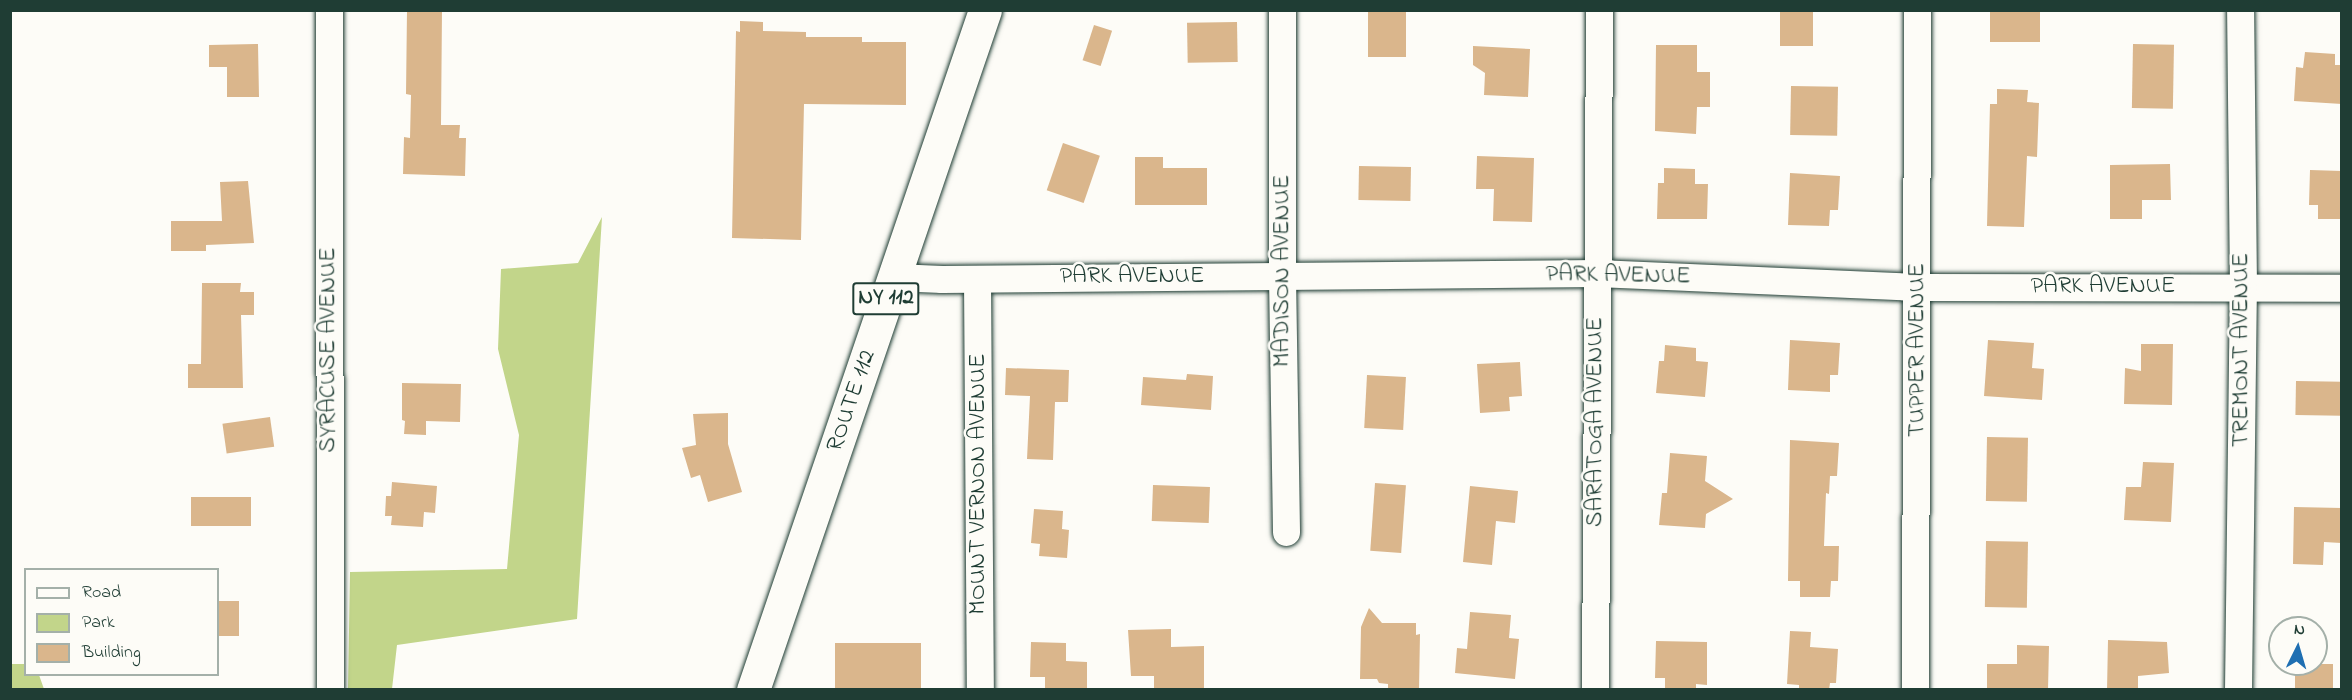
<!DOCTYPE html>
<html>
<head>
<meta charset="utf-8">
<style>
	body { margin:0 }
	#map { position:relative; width:2352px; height:700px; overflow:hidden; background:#fdfcf7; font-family:"Indie Flower",sans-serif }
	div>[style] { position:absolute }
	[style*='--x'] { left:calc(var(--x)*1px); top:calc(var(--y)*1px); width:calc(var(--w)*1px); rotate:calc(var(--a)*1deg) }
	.green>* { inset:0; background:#c2d58a }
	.building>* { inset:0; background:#dab68c; transform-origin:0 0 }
	.roads { filter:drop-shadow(0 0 2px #1f3d34) drop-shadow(0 0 2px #1f3d34) }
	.minor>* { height:27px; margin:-13.5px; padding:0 13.5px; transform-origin:13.5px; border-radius:13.5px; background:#fdfcf7 }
	.primary>* { height:33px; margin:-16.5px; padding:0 16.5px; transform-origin:16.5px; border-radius:16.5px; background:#fdfcf7 }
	span { translate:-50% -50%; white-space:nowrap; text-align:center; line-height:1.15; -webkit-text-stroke:5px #fdfcf7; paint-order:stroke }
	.shield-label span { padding:2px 4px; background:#fdfcf7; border:2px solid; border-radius:4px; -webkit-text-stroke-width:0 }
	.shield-label { font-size:22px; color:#1f3d34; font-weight:700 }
	.street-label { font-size:24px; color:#1f3d34 }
	.frame { position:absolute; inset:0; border:12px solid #1f3d34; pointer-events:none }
	.legend { position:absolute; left:24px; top:568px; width:195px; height:108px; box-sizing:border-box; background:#fdfcf7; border:2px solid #a4b0a9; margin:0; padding:8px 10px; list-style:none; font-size:18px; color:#1f3d34 }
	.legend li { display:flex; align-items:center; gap:12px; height:30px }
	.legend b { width:30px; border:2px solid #a4b0a9 }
	.north { position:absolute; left:2268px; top:616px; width:60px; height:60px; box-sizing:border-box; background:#fdfcf7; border:2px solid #a4b0a9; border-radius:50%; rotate:5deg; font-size:16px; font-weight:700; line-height:24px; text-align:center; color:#1f3d34 }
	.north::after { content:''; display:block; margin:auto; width:21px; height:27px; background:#1f6fb2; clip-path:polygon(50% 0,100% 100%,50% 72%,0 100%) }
</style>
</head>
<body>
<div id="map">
	<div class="green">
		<div style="clip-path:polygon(602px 217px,577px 619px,397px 645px,392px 689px,348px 689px,350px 572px,507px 569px,519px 435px,498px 349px,501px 269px,578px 263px)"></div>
		<div style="clip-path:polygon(11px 664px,25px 664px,26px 674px,39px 675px,44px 689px,11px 689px)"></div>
	</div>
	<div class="building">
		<div style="clip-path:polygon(407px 10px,442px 10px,441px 125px,460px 125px,459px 138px,466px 138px,465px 176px,403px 174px,404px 137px,410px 138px,411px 95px,406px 94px)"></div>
		<div style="left:1368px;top:10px;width:38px;height:47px"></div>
		<div style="left:1780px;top:10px;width:33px;height:36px"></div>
		<div style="left:1990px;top:10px;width:50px;height:32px"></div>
		<div style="clip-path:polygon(740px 21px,763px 22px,763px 31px,806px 32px,806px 37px,862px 37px,862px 42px,906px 42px,906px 105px,804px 104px,801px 240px,732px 238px,736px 31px,740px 32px)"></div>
		<div style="left:1237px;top:22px;width:40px;height:50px;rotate:89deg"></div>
		<div style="left:1094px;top:25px;width:19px;height:37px;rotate:18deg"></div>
		<div style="clip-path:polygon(258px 44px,259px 97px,227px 97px,227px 67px,209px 67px,209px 45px)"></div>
		<div style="left:2133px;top:44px;width:41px;height:64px;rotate:1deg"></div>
		<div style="clip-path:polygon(1656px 45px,1697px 45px,1697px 72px,1710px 72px,1710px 107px,1697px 107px,1696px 134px,1655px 131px)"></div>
		<div style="clip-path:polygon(1473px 46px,1530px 49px,1528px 97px,1484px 95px,1485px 73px,1473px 65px)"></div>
		<div style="clip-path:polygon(2305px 52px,2335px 54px,2335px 65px,2342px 65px,2342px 104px,2294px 101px,2296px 67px,2303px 68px)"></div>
		<div style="left:1791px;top:86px;width:47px;height:49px;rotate:1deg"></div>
		<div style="clip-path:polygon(1997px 89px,2028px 90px,2027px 102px,2039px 103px,2037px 157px,2027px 156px,2024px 227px,1987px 226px,1990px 104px,1997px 104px)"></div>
		<div style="left:1063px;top:143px;width:39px;height:50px;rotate:19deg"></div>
		<div style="clip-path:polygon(1477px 156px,1534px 158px,1532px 222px,1493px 221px,1494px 189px,1476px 189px)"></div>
		<div style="clip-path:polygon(1135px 157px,1163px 157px,1163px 168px,1207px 168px,1207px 205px,1135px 205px)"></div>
		<div style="clip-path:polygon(2170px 164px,2171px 200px,2142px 200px,2142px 219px,2110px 219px,2110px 165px)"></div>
		<div style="left:1359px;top:166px;width:52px;height:34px;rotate:1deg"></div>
		<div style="clip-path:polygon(1664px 168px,1695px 169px,1695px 184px,1708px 184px,1707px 219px,1657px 219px,1658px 183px,1664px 183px)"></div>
		<div style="clip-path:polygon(2310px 170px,2342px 171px,2342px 219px,2318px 219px,2318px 205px,2309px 205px)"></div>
		<div style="clip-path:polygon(1790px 173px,1840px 176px,1838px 210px,1830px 210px,1829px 226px,1788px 225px)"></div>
		<div style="clip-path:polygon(248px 181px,254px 243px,206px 245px,206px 251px,171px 251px,171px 221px,222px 221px,220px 182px)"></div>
		<div style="clip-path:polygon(202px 283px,241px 283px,240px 292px,254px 292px,254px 315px,241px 315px,243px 388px,188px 388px,188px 364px,201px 364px)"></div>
		<div style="clip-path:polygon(1790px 340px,1840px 343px,1838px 375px,1830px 375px,1830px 392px,1788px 390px)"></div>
		<div style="clip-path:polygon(1988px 340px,2034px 343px,2032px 368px,2044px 369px,2042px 400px,1984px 396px)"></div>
		<div style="clip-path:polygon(2141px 344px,2173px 344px,2172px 405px,2124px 404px,2125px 368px,2141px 371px)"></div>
		<div style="clip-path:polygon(1665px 345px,1696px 348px,1696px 361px,1708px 362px,1705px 397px,1656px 393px,1659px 361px,1664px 361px)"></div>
		<div style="clip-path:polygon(1520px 362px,1522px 396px,1509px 397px,1510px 411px,1480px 413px,1477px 364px)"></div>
		<div style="clip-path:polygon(1006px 368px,1069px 370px,1068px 402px,1055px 402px,1053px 460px,1027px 459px,1030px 396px,1005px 395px)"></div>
		<div style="clip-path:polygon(1187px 374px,1213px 376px,1211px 410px,1141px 405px,1143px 377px,1186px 380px)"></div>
		<div style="left:1367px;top:375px;width:39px;height:53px;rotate:3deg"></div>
		<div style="left:2296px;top:381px;width:46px;height:34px;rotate:1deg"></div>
		<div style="clip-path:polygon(402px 383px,461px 384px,460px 422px,426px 421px,426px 435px,404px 434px,405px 421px,402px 420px)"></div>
		<div style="clip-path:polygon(728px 413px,728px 444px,742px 492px,708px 502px,700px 475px,691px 478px,682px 448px,696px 445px,693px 414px)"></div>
		<div style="left:270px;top:417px;width:30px;height:48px;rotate:82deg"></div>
		<div style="left:1987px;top:437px;width:41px;height:64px;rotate:1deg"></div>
		<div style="clip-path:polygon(1790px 440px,1839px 443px,1837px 476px,1830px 476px,1829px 494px,1826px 493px,1824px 546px,1839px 546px,1838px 581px,1831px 581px,1830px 597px,1800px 597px,1800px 581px,1788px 581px)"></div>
		<div style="clip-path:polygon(1670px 453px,1707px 456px,1705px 481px,1733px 499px,1706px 514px,1705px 528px,1659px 525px,1662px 493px,1667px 493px)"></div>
		<div style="clip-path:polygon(2143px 462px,2174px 463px,2171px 522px,2124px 520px,2126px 487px,2141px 487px)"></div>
		<div style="clip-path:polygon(392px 482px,437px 486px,435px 513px,424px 512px,423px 527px,391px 525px,392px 516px,385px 516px,386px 496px,391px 496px)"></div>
		<div style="left:1375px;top:483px;width:31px;height:68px;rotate:4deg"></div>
		<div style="left:1153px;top:485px;width:57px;height:36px;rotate:2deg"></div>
		<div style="clip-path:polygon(1470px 486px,1518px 491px,1515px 523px,1496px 521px,1492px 565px,1463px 562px)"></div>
		<div style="left:251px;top:497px;width:29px;height:60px;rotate:90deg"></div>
		<div style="clip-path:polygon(2294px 507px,2342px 508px,2341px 543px,2324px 542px,2323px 565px,2293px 564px)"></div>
		<div style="clip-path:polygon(1034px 509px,1063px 511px,1062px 529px,1069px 530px,1067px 558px,1039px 556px,1040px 544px,1031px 543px)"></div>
		<div style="left:1986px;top:541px;width:42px;height:66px;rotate:1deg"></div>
		<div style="left:218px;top:601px;width:21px;height:35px"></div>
		<div style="clip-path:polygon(1369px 608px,1382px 623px,1416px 623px,1416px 635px,1420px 634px,1419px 690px,1388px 690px,1388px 684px,1379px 683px,1377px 679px,1360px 679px,1361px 627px)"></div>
		<div style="clip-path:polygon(1470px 612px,1511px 615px,1509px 638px,1519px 639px,1515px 679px,1455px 673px,1457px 648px,1467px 649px)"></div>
		<div style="clip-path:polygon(1171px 629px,1171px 647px,1204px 646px,1204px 689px,1154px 689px,1154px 676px,1131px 676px,1128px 630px)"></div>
		<div style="clip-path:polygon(1790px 631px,1811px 632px,1810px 647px,1838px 649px,1836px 683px,1830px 683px,1829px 690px,1799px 690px,1799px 685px,1787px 684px)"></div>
		<div style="clip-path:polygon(2108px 640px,2167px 642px,2169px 673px,2138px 676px,2138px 690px,2107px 690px)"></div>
		<div style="clip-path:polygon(1656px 641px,1707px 642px,1707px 685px,1696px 684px,1696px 690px,1665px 690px,1665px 678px,1655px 678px)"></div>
		<div style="clip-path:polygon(1031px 642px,1066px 643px,1066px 661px,1087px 662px,1087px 690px,1045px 689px,1045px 677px,1030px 677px)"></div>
		<div style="left:835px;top:643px;width:86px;height:47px"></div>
		<div style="clip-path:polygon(2017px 645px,2049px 646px,2048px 690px,1987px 690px,1987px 664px,2017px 664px)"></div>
		<div style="left:2295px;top:664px;width:38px;height:26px"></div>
	</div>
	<div class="roads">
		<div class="minor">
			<div style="--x:329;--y:10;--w:680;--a:89.92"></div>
			<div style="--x:1282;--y:10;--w:266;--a:90"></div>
			<div style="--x:1282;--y:276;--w:256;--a:89.1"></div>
			<div style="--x:894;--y:277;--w:48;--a:2.4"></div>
			<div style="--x:942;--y:279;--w:655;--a:-0.52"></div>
			<div style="--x:1597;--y:273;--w:321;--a:2.5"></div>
			<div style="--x:1918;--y:287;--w:424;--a:0.1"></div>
			<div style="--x:977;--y:279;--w:411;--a:89.6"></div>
			<div style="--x:1595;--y:690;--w:680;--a:-89.66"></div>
			<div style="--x:1915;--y:690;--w:680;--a:-89.83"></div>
			<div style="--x:2238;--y:690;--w:403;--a:-89.3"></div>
			<div style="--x:2243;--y:287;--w:277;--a:-90.6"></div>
		</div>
		<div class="primary">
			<div style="--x:753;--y:690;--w:718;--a:-71.16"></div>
		</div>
	</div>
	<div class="shield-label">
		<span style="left:886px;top:299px">NY 112</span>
	</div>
	<div class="street-label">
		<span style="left:1283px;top:271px;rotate:-90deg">MADISON AVENUE</span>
		<span style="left:1618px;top:276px;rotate:1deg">PARK AVENUE</span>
		<span style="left:1132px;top:277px">PARK AVENUE</span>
		<span style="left:2103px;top:287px">PARK AVENUE</span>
		<span style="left:329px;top:350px;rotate:-90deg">SYRACUSE AVENUE</span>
		<span style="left:1918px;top:350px;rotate:-90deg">TUPPER AVENUE</span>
		<span style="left:2242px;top:350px;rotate:-90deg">TREMONT AVENUE</span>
		<span style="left:852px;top:401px;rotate:-71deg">ROUTE 112</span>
		<span style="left:1596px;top:422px;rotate:-90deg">SARATOGA AVENUE</span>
		<span style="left:979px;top:484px;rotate:-90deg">MOUNT VERNON AVENUE</span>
	</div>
	<div class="frame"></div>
	<ul class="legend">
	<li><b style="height:8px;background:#fdfcf7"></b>Road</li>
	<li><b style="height:16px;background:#c2d58a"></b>Park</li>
	<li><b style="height:16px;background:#dab68c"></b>Building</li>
	</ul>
	<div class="north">N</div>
</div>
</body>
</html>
